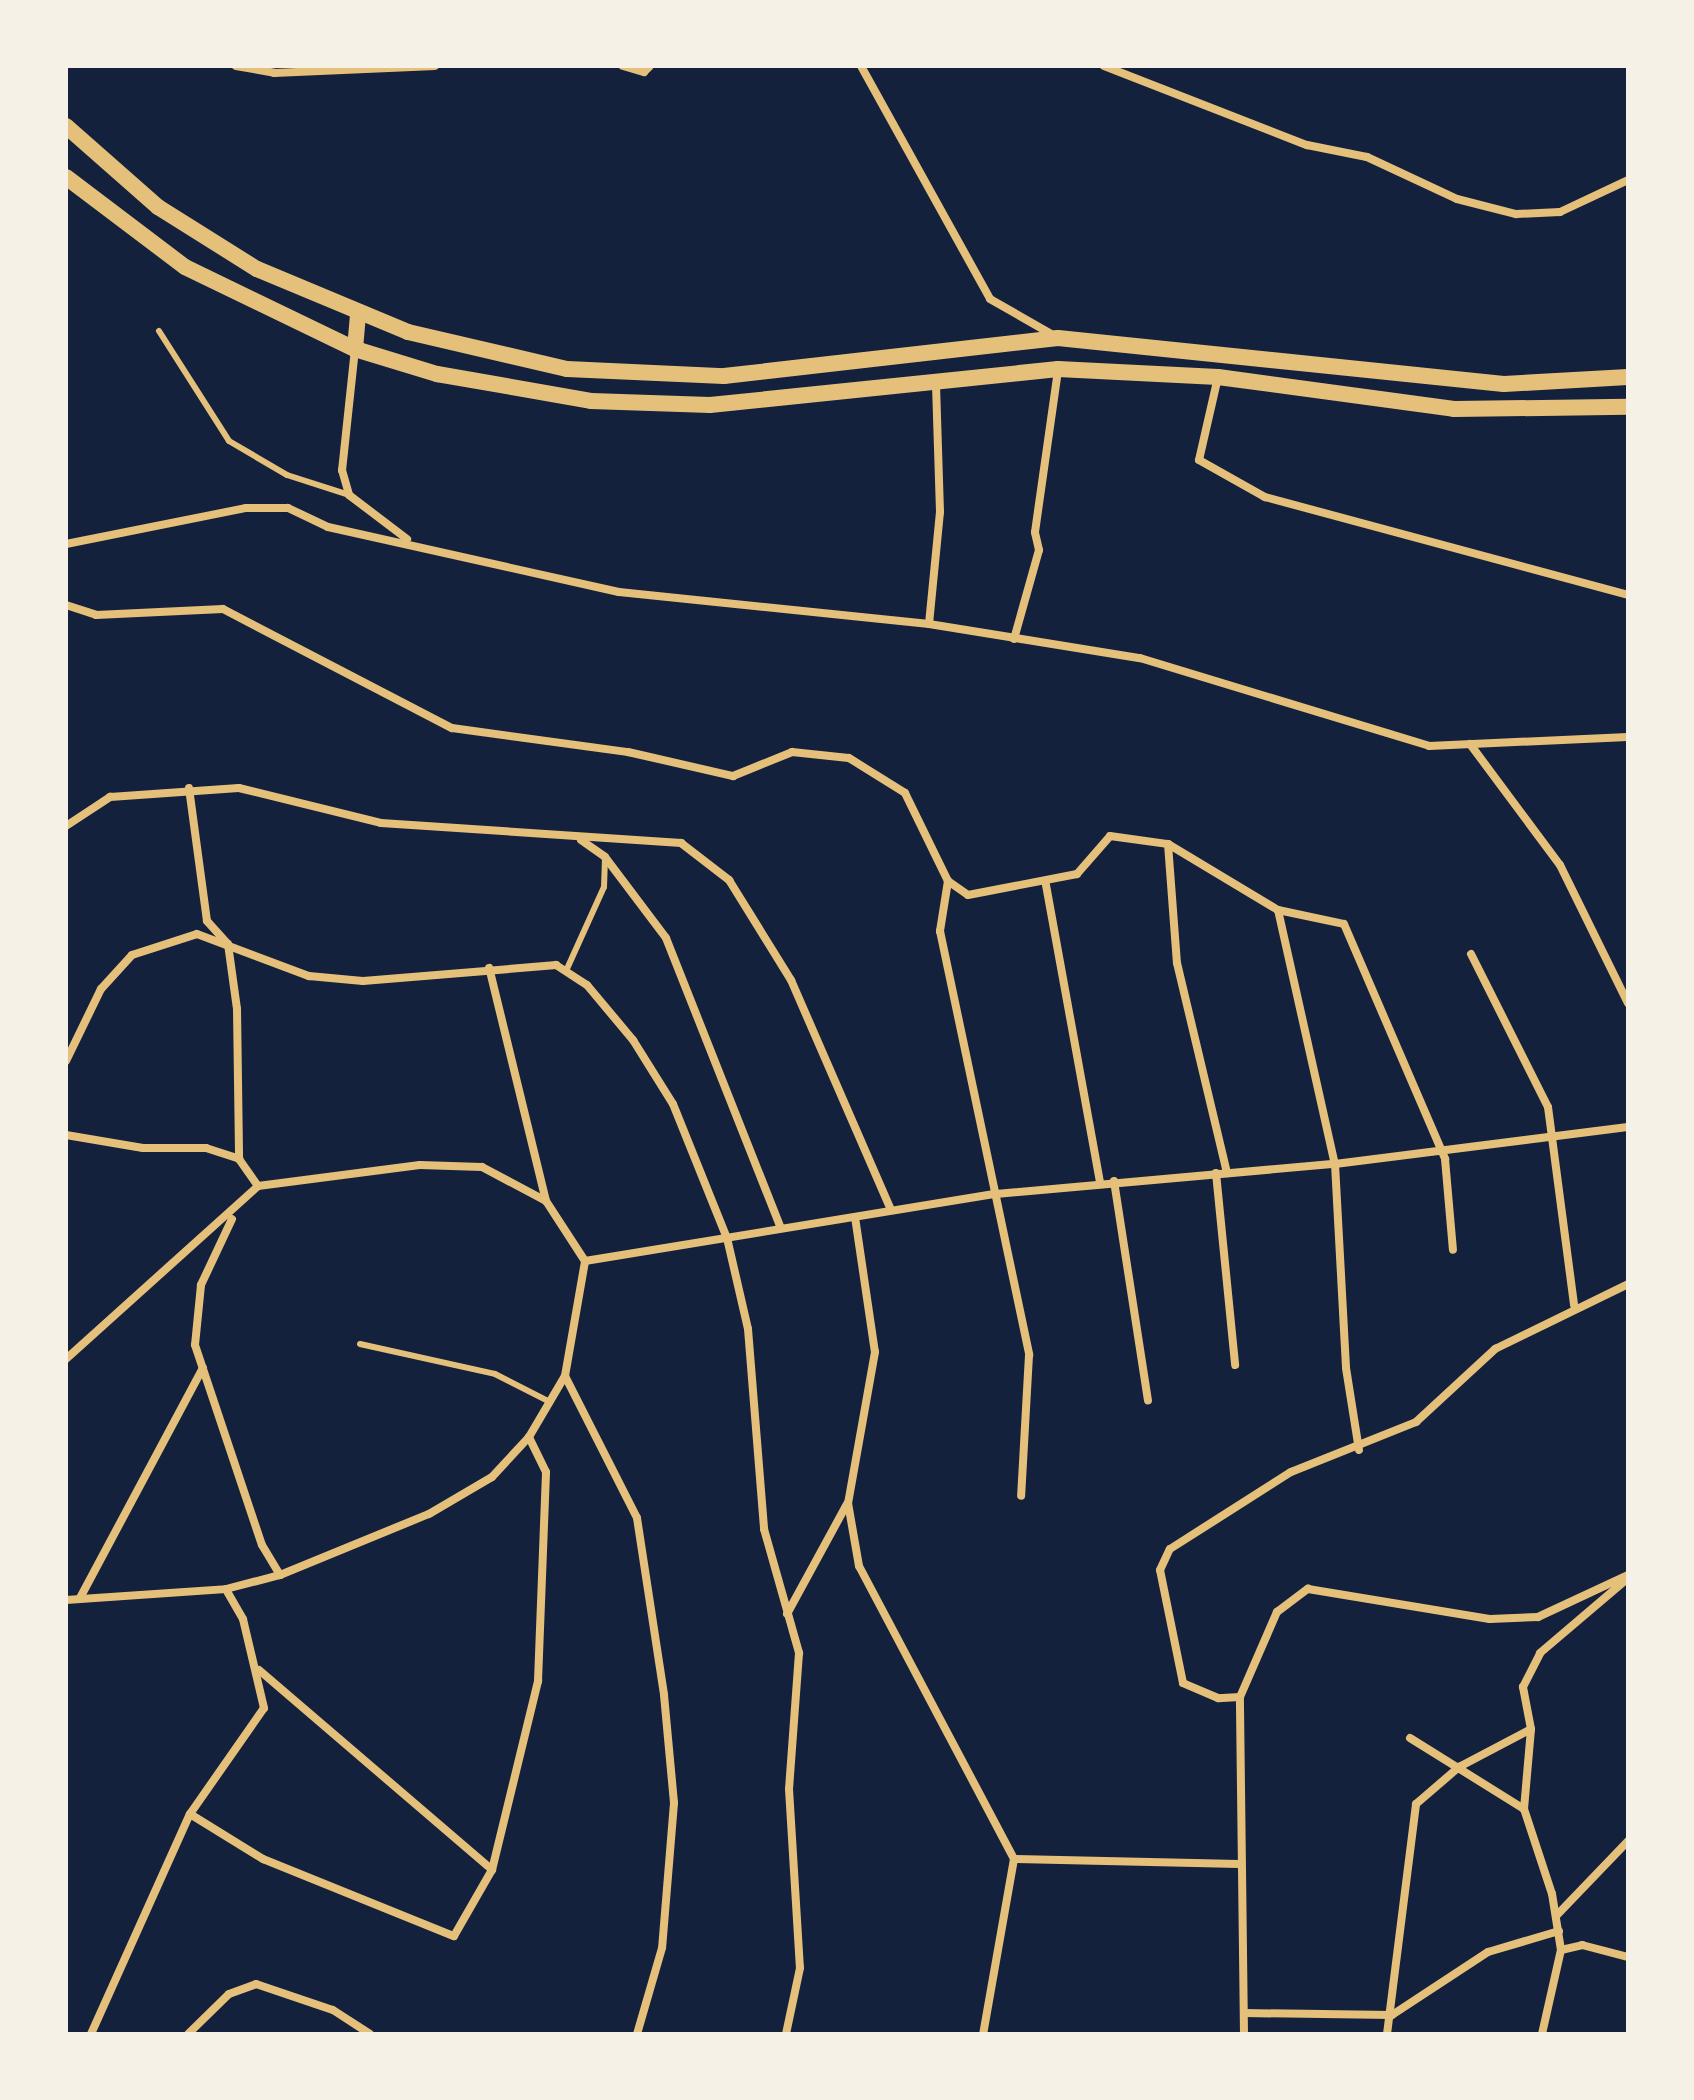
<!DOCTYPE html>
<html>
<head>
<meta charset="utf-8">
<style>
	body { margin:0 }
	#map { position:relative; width:1694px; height:2100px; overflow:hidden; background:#14213d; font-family:Literata,serif }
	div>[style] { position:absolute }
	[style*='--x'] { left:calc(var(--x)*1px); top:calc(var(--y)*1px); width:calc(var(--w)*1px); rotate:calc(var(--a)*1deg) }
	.service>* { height:6px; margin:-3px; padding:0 3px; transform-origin:3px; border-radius:3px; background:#e5c07b }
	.minor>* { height:8px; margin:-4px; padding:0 4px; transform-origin:4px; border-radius:4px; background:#e5c07b }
	.secondary>* { height:16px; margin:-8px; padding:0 8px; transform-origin:8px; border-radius:8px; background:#e5c07b }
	span { translate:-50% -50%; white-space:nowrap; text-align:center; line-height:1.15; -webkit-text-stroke:8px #f6f1e7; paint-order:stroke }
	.frame { position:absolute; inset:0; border:68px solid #f6f1e7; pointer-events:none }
</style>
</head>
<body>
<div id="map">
	<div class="service">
		<div style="--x:159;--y:331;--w:130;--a:57.5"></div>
		<div style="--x:229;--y:441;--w:67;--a:30.4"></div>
		<div style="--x:287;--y:475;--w:65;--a:17.9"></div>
		<div style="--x:566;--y:971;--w:92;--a:-65.7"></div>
		<div style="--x:604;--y:887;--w:30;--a:-88"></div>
		<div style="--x:360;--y:1344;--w:138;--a:12.5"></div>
		<div style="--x:495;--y:1374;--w:62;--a:27"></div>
	</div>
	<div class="minor">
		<div style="--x:236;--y:66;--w:39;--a:10"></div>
		<div style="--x:274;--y:73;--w:161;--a:-2.5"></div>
		<div style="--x:623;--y:66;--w:22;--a:16"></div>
		<div style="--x:644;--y:72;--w:8;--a:-45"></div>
		<div style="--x:861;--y:66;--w:266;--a:61"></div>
		<div style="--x:990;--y:299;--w:73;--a:29.7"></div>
		<div style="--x:1104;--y:66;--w:218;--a:21.3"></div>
		<div style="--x:1307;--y:145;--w:61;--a:11.3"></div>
		<div style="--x:1367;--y:157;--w:99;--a:25"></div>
		<div style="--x:1457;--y:199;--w:61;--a:14.3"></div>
		<div style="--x:1516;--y:214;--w:44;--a:-2.6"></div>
		<div style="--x:1560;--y:212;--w:75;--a:-25.2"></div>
		<div style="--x:355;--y:349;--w:122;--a:96.1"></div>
		<div style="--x:342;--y:470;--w:26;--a:74"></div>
		<div style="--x:349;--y:495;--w:73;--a:37.2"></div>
		<div style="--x:1218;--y:377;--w:85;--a:102.9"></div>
		<div style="--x:1199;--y:460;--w:76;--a:29.3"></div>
		<div style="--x:1265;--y:497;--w:376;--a:15.1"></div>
		<div style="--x:66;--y:544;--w:184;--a:-11.3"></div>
		<div style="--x:246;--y:508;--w:42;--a:0"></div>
		<div style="--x:288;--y:508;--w:44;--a:25.4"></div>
		<div style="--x:328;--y:527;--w:298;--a:12.6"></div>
		<div style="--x:619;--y:592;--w:312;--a:5.9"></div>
		<div style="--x:929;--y:624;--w:214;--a:9.2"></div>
		<div style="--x:1140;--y:658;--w:302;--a:16.9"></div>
		<div style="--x:1429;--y:746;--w:199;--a:-2.6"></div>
		<div style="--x:66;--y:605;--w:32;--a:18"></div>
		<div style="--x:96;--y:615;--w:127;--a:-2.7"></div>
		<div style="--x:223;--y:609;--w:258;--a:27.5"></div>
		<div style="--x:452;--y:728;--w:178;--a:7.8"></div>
		<div style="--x:628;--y:752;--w:108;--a:12.9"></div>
		<div style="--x:733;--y:776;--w:64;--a:-22.1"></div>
		<div style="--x:792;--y:752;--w:57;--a:6"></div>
		<div style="--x:849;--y:758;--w:66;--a:32"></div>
		<div style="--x:905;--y:793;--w:98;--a:64"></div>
		<div style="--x:948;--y:881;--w:24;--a:35"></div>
		<div style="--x:968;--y:895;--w:111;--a:-10.9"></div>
		<div style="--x:1077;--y:874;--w:50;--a:-49"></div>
		<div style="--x:1110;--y:836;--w:59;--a:7.9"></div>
		<div style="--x:1168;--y:844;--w:128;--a:31"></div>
		<div style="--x:1278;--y:910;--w:67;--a:12"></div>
		<div style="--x:1344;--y:924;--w:256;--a:66.7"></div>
		<div style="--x:1445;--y:1159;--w:91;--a:85"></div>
		<div style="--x:929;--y:624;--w:113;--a:-84.4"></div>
		<div style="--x:940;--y:512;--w:130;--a:-91.8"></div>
		<div style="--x:1014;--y:639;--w:92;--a:-74.3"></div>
		<div style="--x:1039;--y:550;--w:18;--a:-103"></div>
		<div style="--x:1035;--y:532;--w:164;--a:-81.9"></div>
		<div style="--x:1470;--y:744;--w:151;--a:53.4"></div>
		<div style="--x:1560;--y:865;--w:154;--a:63.8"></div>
		<div style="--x:189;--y:788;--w:134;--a:82.3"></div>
		<div style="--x:207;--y:921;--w:31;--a:48"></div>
		<div style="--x:228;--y:944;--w:66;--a:82.1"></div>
		<div style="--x:237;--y:1009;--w:150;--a:89.2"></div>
		<div style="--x:66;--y:826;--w:53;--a:-33.4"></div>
		<div style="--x:110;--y:797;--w:129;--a:-4"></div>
		<div style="--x:239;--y:788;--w:146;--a:13.8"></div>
		<div style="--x:381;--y:823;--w:301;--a:3.8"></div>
		<div style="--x:681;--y:843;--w:61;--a:37.6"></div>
		<div style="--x:729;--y:880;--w:118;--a:58.2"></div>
		<div style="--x:791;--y:980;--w:251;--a:66.5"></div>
		<div style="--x:581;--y:840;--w:29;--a:35"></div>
		<div style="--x:605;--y:857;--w:101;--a:53"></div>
		<div style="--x:666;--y:938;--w:310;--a:68.4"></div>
		<div style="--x:1168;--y:844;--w:119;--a:85.7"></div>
		<div style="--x:1177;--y:963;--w:216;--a:76.6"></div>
		<div style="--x:948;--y:881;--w:51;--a:99.1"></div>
		<div style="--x:940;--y:931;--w:433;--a:78.1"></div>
		<div style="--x:1029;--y:1355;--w:141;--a:93.2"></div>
		<div style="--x:1046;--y:885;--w:303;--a:79.7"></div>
		<div style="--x:1278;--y:910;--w:260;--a:77.4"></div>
		<div style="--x:1335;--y:1164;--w:204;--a:86.9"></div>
		<div style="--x:1346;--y:1368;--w:83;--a:81"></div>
		<div style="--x:1471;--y:954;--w:171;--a:63.3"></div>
		<div style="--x:1548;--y:1107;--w:200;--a:82.5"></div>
		<div style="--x:66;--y:1061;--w:80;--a:-64.1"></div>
		<div style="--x:101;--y:989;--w:46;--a:-47.6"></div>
		<div style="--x:132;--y:955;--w:68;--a:-17.9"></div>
		<div style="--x:197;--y:934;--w:120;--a:20.6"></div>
		<div style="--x:309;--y:976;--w:54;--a:5.3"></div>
		<div style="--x:363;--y:981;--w:194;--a:-4.7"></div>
		<div style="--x:556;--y:965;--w:37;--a:33"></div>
		<div style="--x:587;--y:985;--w:72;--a:50.1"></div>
		<div style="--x:633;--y:1040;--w:75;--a:58"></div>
		<div style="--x:673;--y:1104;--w:144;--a:68.1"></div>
		<div style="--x:727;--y:1238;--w:93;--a:77"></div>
		<div style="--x:748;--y:1329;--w:201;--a:85.4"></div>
		<div style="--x:764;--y:1529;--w:129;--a:74.2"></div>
		<div style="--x:799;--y:1653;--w:136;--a:94.2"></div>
		<div style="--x:789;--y:1789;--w:179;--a:86.5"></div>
		<div style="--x:800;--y:1968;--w:67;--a:102"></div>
		<div style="--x:66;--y:1135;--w:78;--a:9.6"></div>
		<div style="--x:143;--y:1148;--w:63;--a:0"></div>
		<div style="--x:206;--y:1148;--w:35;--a:18"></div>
		<div style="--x:239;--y:1159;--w:33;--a:55"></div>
		<div style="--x:1216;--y:1173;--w:193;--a:84.3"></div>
		<div style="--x:1114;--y:1181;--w:222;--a:81.2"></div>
		<div style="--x:855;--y:1217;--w:136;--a:81.6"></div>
		<div style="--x:875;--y:1352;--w:153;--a:100.1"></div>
		<div style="--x:848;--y:1503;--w:64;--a:80.1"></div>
		<div style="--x:859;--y:1566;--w:331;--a:62.1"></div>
		<div style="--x:1014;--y:1859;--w:178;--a:100"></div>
		<div style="--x:232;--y:1219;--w:73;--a:115.2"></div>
		<div style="--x:201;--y:1285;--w:60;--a:95.7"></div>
		<div style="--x:195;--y:1345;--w:211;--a:71.5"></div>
		<div style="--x:262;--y:1545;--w:35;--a:59"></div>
		<div style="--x:585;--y:1261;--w:416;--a:-9.3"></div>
		<div style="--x:996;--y:1194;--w:340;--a:-5.1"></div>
		<div style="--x:1335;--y:1164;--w:295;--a:-7.2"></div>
		<div style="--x:66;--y:1359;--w:258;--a:-42"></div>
		<div style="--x:258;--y:1186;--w:163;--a:-7.4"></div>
		<div style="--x:420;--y:1165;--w:62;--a:1.8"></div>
		<div style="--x:482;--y:1167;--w:72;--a:28"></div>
		<div style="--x:565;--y:1376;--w:159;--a:63.1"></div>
		<div style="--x:637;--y:1518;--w:179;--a:81.3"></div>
		<div style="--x:664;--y:1695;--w:108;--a:84.7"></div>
		<div style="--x:674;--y:1803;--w:145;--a:94.7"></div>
		<div style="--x:662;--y:1948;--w:90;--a:106.2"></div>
		<div style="--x:80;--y:1598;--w:261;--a:-61.9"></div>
		<div style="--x:66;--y:1600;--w:160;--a:-3.9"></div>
		<div style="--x:226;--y:1589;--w:56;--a:-14.5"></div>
		<div style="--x:280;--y:1575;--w:161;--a:-22.3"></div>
		<div style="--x:429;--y:1514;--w:73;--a:-30.4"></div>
		<div style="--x:492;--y:1477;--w:54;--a:-47.2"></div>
		<div style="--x:529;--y:1437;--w:71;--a:-59.5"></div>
		<div style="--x:565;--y:1376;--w:117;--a:-80.1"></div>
		<div style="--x:585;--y:1261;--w:72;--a:-123"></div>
		<div style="--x:546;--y:1201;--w:240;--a:-103.7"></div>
		<div style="--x:787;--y:1614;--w:125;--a:-61.4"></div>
		<div style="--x:259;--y:1670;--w:307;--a:40.6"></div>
		<div style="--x:1240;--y:1697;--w:22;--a:177"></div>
		<div style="--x:1218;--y:1698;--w:38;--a:-157"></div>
		<div style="--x:1183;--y:1683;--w:115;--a:-101.5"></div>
		<div style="--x:1160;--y:1570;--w:23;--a:-65"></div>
		<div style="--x:1170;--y:1549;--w:143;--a:-32.5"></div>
		<div style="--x:1291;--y:1472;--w:135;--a:-21.8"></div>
		<div style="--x:1416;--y:1422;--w:108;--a:-42.7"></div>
		<div style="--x:1495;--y:1349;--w:148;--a:-26"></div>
		<div style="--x:1410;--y:1738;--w:134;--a:31.9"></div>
		<div style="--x:190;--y:1814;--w:86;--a:31.7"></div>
		<div style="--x:263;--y:1859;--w:206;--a:22"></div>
		<div style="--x:454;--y:1936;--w:76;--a:-60.1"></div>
		<div style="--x:492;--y:1870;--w:195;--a:-76.3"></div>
		<div style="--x:538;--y:1681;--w:209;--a:-87.8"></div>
		<div style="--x:546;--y:1472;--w:39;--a:-116"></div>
		<div style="--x:1014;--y:1859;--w:225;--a:1.3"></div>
		<div style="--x:1557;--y:1915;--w:103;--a:-46.2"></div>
		<div style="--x:1561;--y:1950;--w:22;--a:-13"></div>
		<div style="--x:1582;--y:1945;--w:48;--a:14.6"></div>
		<div style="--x:1244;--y:2013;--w:148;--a:0.8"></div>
		<div style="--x:1392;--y:2015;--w:115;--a:-33.3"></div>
		<div style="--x:1488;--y:1952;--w:74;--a:-16.5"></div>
		<div style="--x:91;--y:2034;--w:241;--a:-65.8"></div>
		<div style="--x:190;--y:1814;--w:129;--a:-55.1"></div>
		<div style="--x:264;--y:1708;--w:91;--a:-103.3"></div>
		<div style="--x:243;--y:1619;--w:34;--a:-120"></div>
		<div style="--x:188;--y:2034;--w:57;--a:-44.3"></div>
		<div style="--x:229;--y:1994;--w:29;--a:-20"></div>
		<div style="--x:256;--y:1984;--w:81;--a:18.7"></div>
		<div style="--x:333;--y:2010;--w:44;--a:33"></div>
		<div style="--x:1244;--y:2034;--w:337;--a:-90.7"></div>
		<div style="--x:1240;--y:1697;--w:93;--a:-66.5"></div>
		<div style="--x:1277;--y:1612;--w:39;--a:-37"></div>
		<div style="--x:1308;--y:1589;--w:184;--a:9.4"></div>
		<div style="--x:1490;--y:1619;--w:48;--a:-2.4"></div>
		<div style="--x:1538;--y:1617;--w:99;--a:-25"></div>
		<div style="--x:1387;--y:2034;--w:232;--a:-82.8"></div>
		<div style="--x:1416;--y:1804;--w:57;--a:-40.7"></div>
		<div style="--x:1459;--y:1767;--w:81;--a:-27.8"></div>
		<div style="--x:1542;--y:2034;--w:86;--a:-77.3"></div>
		<div style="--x:1561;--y:1950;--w:57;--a:-99.1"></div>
		<div style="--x:1552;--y:1894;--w:89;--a:-108.2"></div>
		<div style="--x:1524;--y:1809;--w:80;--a:-85"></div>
		<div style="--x:1531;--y:1729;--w:43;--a:-100.8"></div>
		<div style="--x:1523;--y:1687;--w:38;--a:-63"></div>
		<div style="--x:1540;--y:1653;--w:114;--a:-40.4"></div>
	</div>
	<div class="secondary">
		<div style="--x:66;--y:126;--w:123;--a:41.4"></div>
		<div style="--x:158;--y:207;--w:117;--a:32.1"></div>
		<div style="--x:257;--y:269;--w:164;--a:22.6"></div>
		<div style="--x:408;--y:332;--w:163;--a:13.1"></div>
		<div style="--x:567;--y:369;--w:157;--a:2.6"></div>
		<div style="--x:724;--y:376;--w:336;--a:-6.5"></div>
		<div style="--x:1058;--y:338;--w:448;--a:5.9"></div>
		<div style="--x:1504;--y:384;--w:124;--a:-3.2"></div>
		<div style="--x:66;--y:177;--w:149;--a:37.1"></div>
		<div style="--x:185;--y:267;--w:189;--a:25.8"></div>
		<div style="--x:355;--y:349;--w:86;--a:17"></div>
		<div style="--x:437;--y:374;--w:156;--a:9.9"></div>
		<div style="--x:591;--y:401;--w:119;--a:1.9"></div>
		<div style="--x:710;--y:405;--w:350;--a:-5.9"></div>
		<div style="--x:1058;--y:369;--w:160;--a:2.9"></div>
		<div style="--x:1218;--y:377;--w:238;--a:7.7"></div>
		<div style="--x:1454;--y:409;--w:174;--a:-0.7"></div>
		<div style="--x:355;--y:349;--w:37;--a:-85"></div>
	</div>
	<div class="frame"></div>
</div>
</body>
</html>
